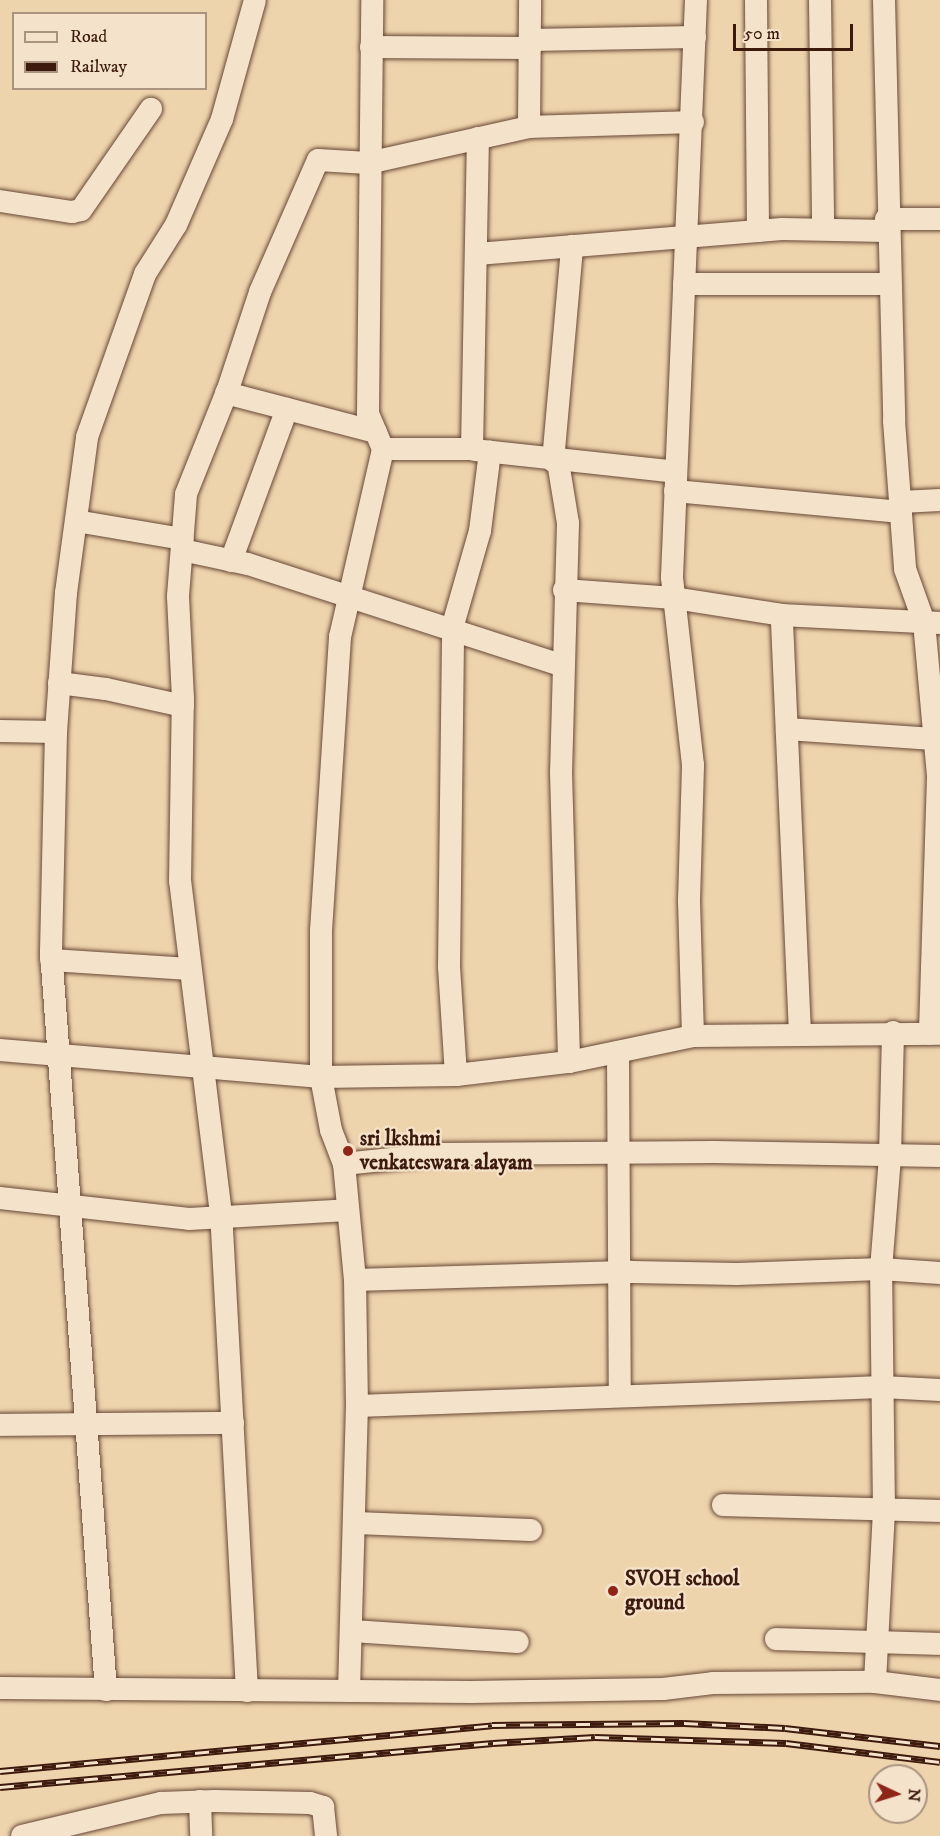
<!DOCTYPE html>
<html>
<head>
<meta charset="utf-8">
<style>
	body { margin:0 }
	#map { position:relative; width:940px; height:1836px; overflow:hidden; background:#eed4ad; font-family:"IM FELL DW Pica",serif }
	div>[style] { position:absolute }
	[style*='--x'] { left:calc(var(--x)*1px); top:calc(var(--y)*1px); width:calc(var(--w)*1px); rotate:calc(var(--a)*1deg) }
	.roads { filter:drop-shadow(0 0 2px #684836) drop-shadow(0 0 2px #684836) }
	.minor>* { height:22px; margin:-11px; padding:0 11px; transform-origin:11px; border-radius:11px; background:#f4e3ca }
	.rail>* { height:7px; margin-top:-3.5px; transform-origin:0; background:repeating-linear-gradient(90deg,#f4e3ca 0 14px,#3c1a0e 0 28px); box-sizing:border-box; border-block:2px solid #3c1a0e }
	.dots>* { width:16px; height:16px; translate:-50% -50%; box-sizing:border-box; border:3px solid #f4e3ca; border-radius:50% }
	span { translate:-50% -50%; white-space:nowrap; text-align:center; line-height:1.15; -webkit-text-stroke:4.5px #f4e3ca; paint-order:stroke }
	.poi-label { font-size:21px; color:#3c1a0e; font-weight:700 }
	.left { translate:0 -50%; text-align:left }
	.legend { position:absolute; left:12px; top:12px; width:195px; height:78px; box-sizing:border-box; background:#f4e3ca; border:2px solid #aa937f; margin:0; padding:8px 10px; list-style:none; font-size:18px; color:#3c1a0e }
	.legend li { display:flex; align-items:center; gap:12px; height:30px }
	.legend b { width:30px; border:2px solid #aa937f }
	.north { position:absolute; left:868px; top:1764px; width:60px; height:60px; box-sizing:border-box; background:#f4e3ca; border:2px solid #aa937f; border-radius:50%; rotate:94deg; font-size:16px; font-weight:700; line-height:24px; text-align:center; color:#3c1a0e }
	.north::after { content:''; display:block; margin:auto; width:21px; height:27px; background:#8f2418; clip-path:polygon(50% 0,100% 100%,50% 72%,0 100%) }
	.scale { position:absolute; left:733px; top:24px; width:120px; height:27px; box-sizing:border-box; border:3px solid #3c1a0e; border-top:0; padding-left:8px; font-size:18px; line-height:21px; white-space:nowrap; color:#3c1a0e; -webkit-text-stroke:4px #f4e3ca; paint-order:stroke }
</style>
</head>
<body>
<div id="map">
	<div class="roads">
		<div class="minor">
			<div style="--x:756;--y:0;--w:231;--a:89.5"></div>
			<div style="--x:820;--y:0;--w:228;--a:89.2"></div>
			<div style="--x:884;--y:0;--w:421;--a:88.6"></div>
			<div style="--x:894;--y:421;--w:148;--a:85.7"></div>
			<div style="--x:905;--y:569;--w:56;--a:70.3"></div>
			<div style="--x:924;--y:622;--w:156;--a:84.8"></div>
			<div style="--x:938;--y:777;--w:257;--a:91.8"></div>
			<div style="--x:530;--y:40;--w:165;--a:-1"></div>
			<div style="--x:371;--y:47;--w:159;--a:0.4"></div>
			<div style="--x:529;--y:127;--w:164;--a:-1.7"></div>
			<div style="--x:0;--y:201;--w:73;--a:8.7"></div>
			<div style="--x:72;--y:212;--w:9;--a:-13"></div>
			<div style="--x:81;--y:210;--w:123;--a:-55.3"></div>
			<div style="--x:886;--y:219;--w:54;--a:0"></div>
			<div style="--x:477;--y:254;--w:306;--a:-4.7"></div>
			<div style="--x:782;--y:229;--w:105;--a:1.1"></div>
			<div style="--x:684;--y:284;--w:205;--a:0"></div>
			<div style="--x:226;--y:393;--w:155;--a:14.6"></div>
			<div style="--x:383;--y:449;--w:89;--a:0"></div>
			<div style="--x:472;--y:449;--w:311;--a:-88.9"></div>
			<div style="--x:475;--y:450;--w:202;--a:6.2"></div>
			<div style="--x:553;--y:461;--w:216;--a:-84.9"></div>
			<div style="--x:558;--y:462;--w:62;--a:80.7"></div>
			<div style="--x:568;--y:523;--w:249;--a:91.6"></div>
			<div style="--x:561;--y:772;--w:290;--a:88.4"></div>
			<div style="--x:675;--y:491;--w:227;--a:5.3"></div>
			<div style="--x:900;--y:502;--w:40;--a:-2.9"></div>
			<div style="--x:76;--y:521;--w:108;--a:9.6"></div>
			<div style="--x:182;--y:550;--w:67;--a:12"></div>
			<div style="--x:248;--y:564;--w:329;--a:17.9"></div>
			<div style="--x:231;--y:561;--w:162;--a:-69.8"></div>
			<div style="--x:564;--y:590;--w:110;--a:4.2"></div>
			<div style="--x:674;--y:598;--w:109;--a:8.9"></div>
			<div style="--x:59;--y:683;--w:47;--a:7.3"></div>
			<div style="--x:106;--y:689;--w:79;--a:12.4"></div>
			<div style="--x:787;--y:729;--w:147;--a:3.9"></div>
			<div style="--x:0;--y:731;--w:56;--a:1"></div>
			<div style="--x:51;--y:960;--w:139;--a:3.7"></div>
			<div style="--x:800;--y:1034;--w:419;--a:-92.5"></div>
			<div style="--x:782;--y:615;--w:158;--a:2.9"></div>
			<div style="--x:693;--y:1036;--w:135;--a:-91.7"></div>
			<div style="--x:689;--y:901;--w:136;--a:-88.3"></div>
			<div style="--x:693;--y:765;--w:189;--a:-96.4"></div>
			<div style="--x:672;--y:577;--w:577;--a:-87.62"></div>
			<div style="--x:0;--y:1050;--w:322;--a:4.8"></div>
			<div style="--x:321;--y:1077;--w:135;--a:-0.8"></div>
			<div style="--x:456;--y:1075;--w:114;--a:-6.6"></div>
			<div style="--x:569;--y:1062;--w:127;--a:-11.8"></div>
			<div style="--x:693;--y:1036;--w:247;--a:-0.5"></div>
			<div style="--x:618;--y:1052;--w:344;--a:89.7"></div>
			<div style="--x:456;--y:1075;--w:108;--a:-93.7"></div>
			<div style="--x:449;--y:967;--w:342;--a:-89.3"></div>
			<div style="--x:453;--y:625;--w:98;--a:-74"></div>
			<div style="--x:480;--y:531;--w:80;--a:-82.8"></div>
			<div style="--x:344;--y:1164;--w:96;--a:-6"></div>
			<div style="--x:439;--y:1154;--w:275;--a:-0.4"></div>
			<div style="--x:714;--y:1152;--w:226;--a:1"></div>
			<div style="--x:0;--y:1198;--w:190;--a:6.3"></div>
			<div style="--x:189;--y:1219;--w:159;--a:-3.2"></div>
			<div style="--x:355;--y:1280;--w:277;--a:-1.7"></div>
			<div style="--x:632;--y:1272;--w:105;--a:1.1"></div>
			<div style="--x:737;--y:1274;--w:144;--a:-2"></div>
			<div style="--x:881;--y:1269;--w:59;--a:3.9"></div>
			<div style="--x:357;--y:1406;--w:525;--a:-2.07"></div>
			<div style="--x:882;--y:1387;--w:58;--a:3"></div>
			<div style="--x:0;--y:1425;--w:233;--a:-0.5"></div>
			<div style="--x:723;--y:1505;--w:217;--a:1.6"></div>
			<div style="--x:355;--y:1523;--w:176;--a:2.3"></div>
			<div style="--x:352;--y:1631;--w:166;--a:3.8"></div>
			<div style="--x:776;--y:1639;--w:164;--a:1.7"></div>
			<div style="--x:875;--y:1682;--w:172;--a:-87"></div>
			<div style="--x:884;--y:1510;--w:241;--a:-90.7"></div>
			<div style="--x:881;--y:1269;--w:113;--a:-85.4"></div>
			<div style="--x:890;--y:1156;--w:124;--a:-88.6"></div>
			<div style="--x:0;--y:1688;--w:471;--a:0.5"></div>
			<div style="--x:471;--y:1692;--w:192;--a:-0.9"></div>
			<div style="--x:663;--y:1689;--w:50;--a:-6.8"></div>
			<div style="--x:713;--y:1683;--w:162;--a:-0.4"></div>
			<div style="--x:875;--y:1682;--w:65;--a:7"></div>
			<div style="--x:106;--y:1690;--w:740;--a:-94.26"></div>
			<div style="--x:51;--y:952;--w:220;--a:-88.7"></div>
			<div style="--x:56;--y:732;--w:139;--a:-85.9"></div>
			<div style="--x:66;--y:593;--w:157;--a:-82.3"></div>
			<div style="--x:87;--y:437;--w:173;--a:-70.4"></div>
			<div style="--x:145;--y:274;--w:58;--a:-57.7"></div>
			<div style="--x:176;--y:225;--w:116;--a:-66.5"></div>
			<div style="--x:222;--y:119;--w:123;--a:-74.5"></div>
			<div style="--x:247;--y:1691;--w:478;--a:-93.1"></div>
			<div style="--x:221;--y:1214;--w:336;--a:-97"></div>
			<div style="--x:180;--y:881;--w:182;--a:-89.1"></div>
			<div style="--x:183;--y:699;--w:103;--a:-92.8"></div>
			<div style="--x:178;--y:596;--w:102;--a:-85.5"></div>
			<div style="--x:186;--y:494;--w:113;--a:-68.2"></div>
			<div style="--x:228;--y:389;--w:102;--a:-71.7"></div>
			<div style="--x:260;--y:292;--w:144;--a:-66.3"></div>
			<div style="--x:318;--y:160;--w:50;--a:3.4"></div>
			<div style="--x:368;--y:163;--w:165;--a:-12.6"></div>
			<div style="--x:529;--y:127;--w:127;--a:-89.5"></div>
			<div style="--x:349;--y:1691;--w:285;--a:-88.4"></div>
			<div style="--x:357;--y:1406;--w:126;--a:-90.9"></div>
			<div style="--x:355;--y:1280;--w:117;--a:-95.4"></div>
			<div style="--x:344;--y:1164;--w:36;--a:-111"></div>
			<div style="--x:331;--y:1130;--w:54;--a:-100.7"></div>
			<div style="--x:321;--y:1077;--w:146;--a:-90"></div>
			<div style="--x:321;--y:931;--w:295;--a:-86.3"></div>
			<div style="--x:340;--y:637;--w:193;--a:-77.1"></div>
			<div style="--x:383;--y:449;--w:39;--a:-113"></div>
			<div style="--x:368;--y:413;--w:413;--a:-89.4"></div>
			<div style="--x:200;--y:1801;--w:35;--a:88"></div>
			<div style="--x:22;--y:1836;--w:143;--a:-13.4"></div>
			<div style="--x:161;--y:1803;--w:54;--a:-2.1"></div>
			<div style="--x:215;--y:1801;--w:95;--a:1.2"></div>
			<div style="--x:310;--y:1803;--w:14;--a:17"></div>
			<div style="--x:323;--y:1807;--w:29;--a:84"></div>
		</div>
	</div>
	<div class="rail">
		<div style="--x:0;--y:1771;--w:494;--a:-5.3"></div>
		<div style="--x:492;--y:1725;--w:192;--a:-0.6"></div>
		<div style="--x:684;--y:1723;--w:101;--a:2.8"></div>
		<div style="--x:785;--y:1728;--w:156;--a:6.6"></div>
		<div style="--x:0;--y:1787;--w:495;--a:-5.1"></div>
		<div style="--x:493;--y:1743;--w:102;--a:-3.4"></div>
		<div style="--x:595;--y:1737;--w:191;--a:1.8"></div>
		<div style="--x:786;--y:1743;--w:155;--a:7"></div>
	</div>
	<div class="dots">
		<div style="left:348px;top:1151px;background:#8f2418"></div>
		<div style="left:613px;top:1591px;background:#8f2418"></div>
	</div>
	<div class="poi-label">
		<span class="left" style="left:360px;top:1151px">sri lkshmi<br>venkateswara alayam</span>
		<span class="left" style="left:625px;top:1591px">SVOH school<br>ground</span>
	</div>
	<ul class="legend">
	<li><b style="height:8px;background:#f4e3ca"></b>Road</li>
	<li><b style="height:8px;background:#3c1a0e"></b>Railway</li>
	</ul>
	<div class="north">N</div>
	<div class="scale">50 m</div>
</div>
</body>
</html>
